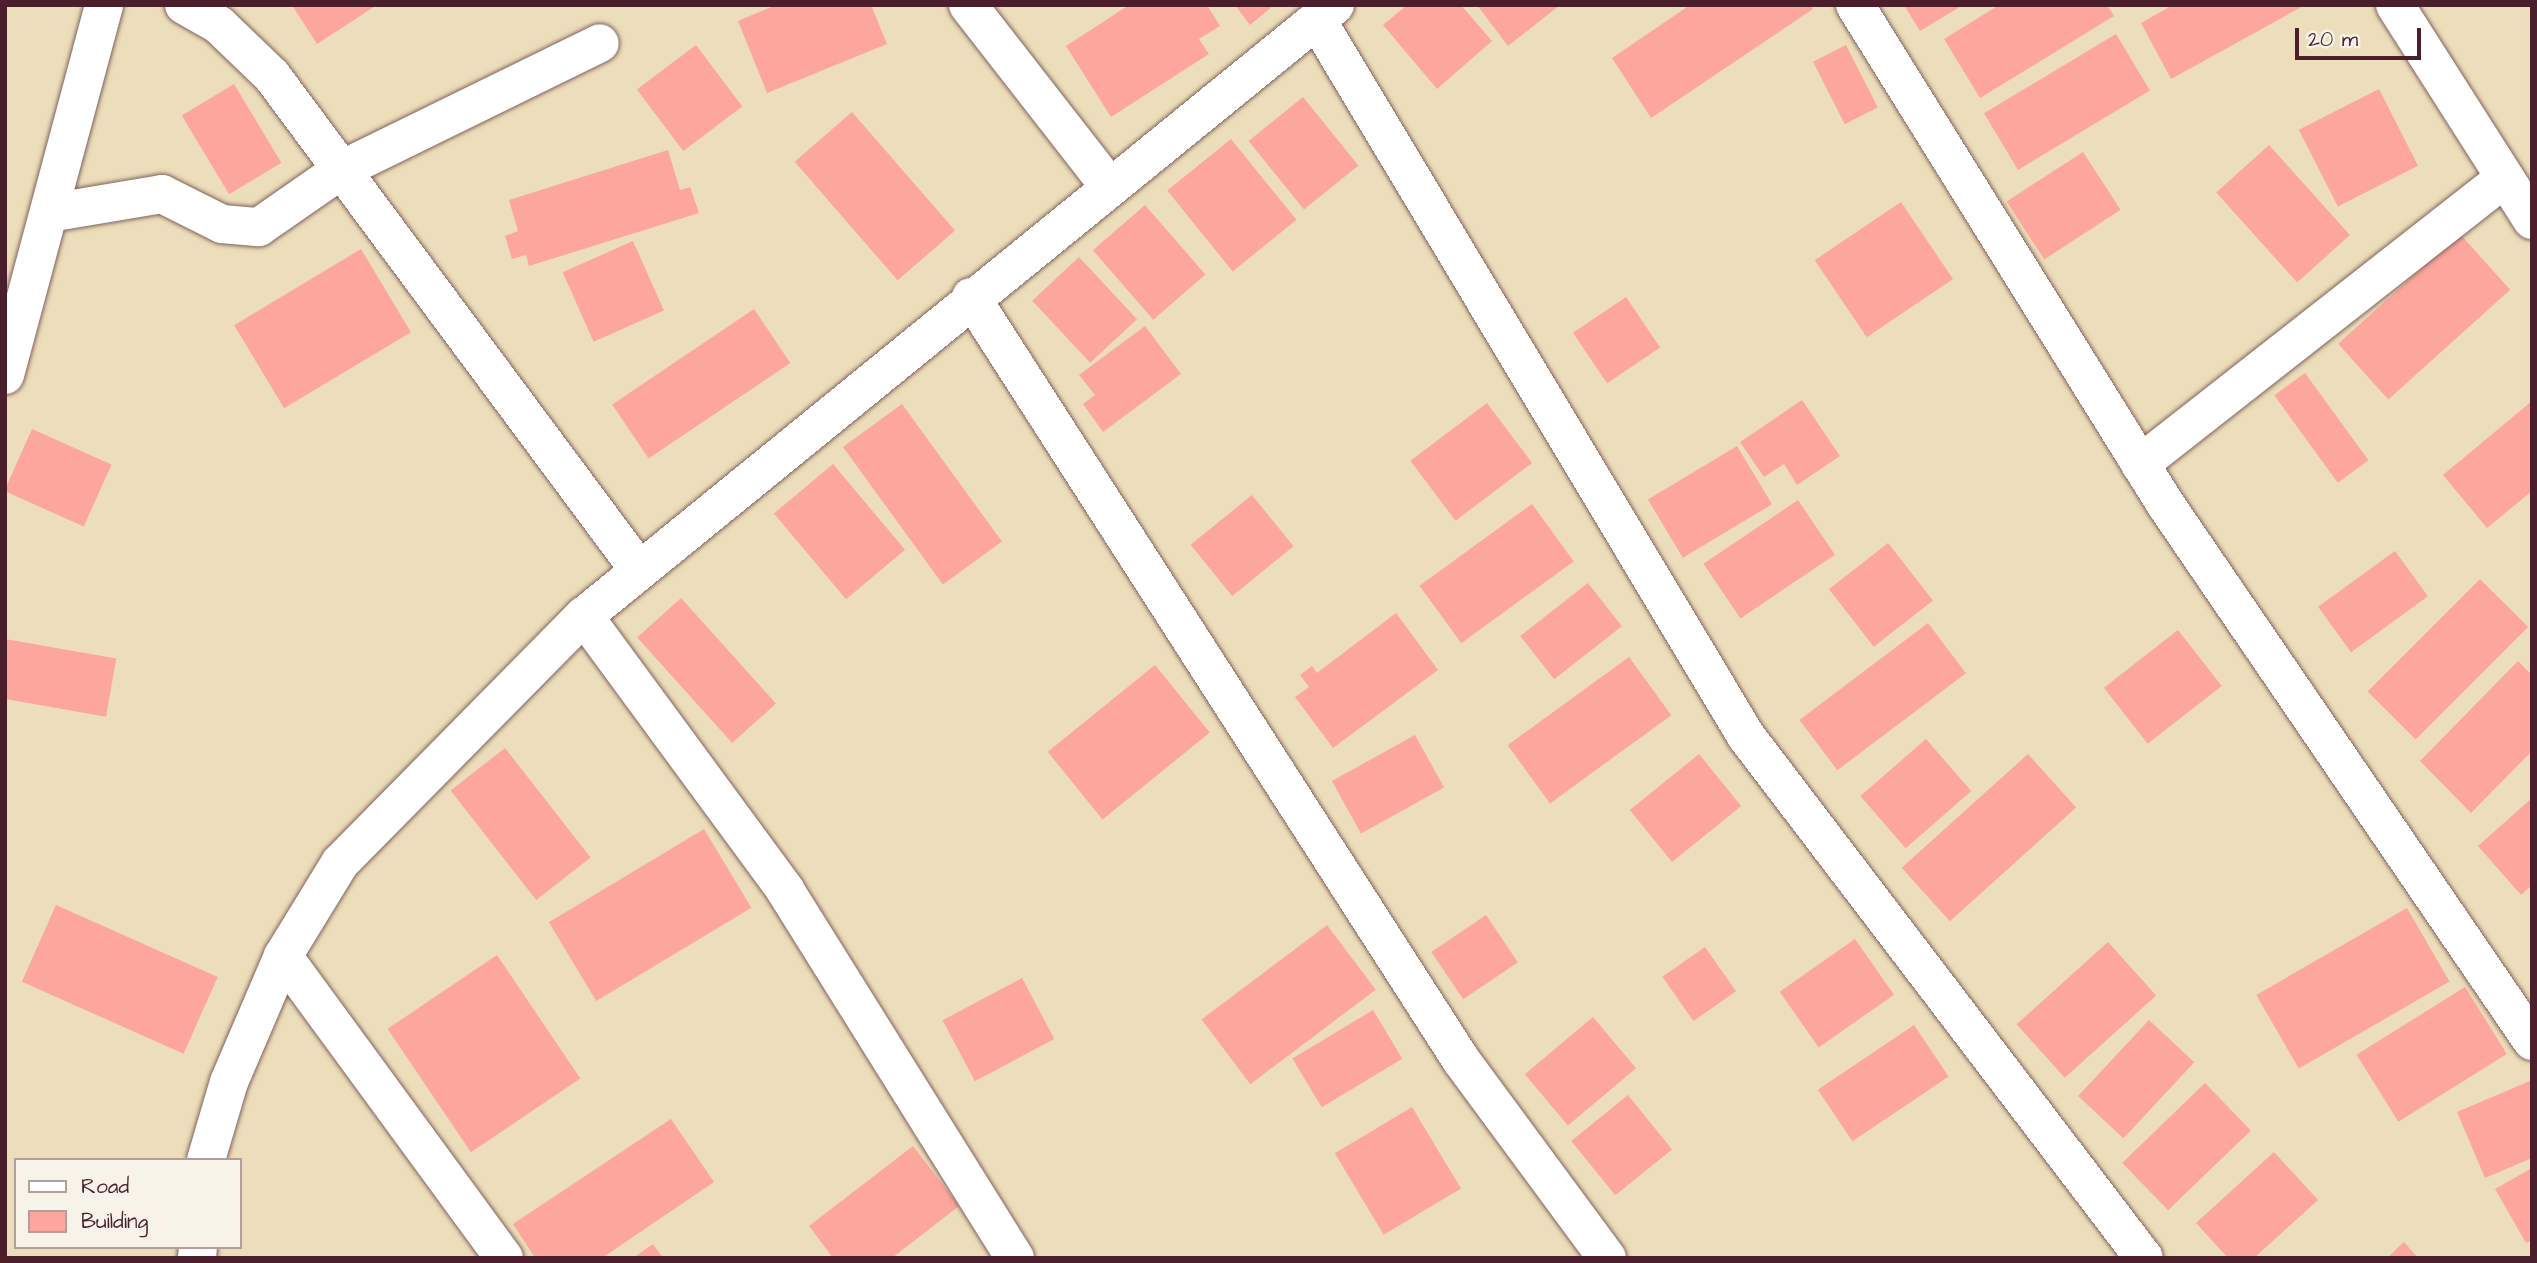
<!DOCTYPE html>
<html>
<head>
<meta charset="utf-8">
<style>
	body { margin:0 }
	#map { position:relative; width:2537px; height:1263px; overflow:hidden; background:#ecdeba; font-family:"Architects Daughter",sans-serif }
	div>[style] { position:absolute }
	[style*='--x'] { left:calc(var(--x)*1px); top:calc(var(--y)*1px); width:calc(var(--w)*1px); rotate:calc(var(--a)*1deg) }
	.building>* { inset:0; background:#fda69c; transform-origin:0 0 }
	.roads { filter:drop-shadow(0 0 2px #83625d) drop-shadow(0 0 2px #83625d) }
	.minor>* { height:38px; margin:-19px; padding:0 19px; transform-origin:19px; border-radius:19px; background:#fff }
	span { translate:-50% -50%; white-space:nowrap; text-align:center; line-height:1.15; -webkit-text-stroke:6px #f7f3e8; paint-order:stroke }
	.frame { position:absolute; inset:0; border:7px solid #4a1f2b; pointer-events:none }
	.legend { position:absolute; left:14px; top:1158px; width:228px; height:91px; box-sizing:border-box; background:#f7f3e8; border:2px solid #b29e9c; margin:0; padding:9px 12px; list-style:none; font-size:21px; color:#4a1f2b }
	.legend li { display:flex; align-items:center; gap:14px; height:35px }
	.legend b { width:35px; border:2px solid #b29e9c }
	.scale { position:absolute; left:2295px; top:28px; width:126px; height:32px; box-sizing:border-box; border:4px solid #4a1f2b; border-top:0; padding-left:9px; font-size:21px; line-height:24px; white-space:nowrap; color:#4a1f2b; -webkit-text-stroke:5px #f7f3e8; paint-order:stroke }
</style>
</head>
<body>
<div id="map">
	<div class="building">
		<div style="clip-path:polygon(292px 5px,377px 5px,317px 44px)"></div>
		<div style="clip-path:polygon(776px 5px,871px 5px,887px 44px,767px 93px,738px 21px)"></div>
		<div style="clip-path:polygon(1129px 5px,1207px 5px,1220px 26px,1199px 39px,1209px 54px,1111px 117px,1066px 46px)"></div>
		<div style="clip-path:polygon(1235px 5px,1274px 5px,1250px 25px)"></div>
		<div style="clip-path:polygon(1407px 5px,1461px 5px,1492px 41px,1437px 89px,1383px 25px)"></div>
		<div style="clip-path:polygon(1477px 5px,1560px 5px,1508px 46px)"></div>
		<div style="clip-path:polygon(1690px 5px,1810px 5px,1813px 9px,1651px 118px,1612px 58px)"></div>
		<div style="clip-path:polygon(1904px 5px,1963px 5px,1920px 31px)"></div>
		<div style="clip-path:polygon(1999px 5px,2107px 5px,2114px 16px,1980px 98px,1944px 39px)"></div>
		<div style="clip-path:polygon(2173px 5px,2305px 5px,2171px 79px,2141px 23px)"></div>
		<div style="left:2116px;top:34px;width:66px;height:154px;rotate:59deg"></div>
		<div style="left:696px;top:45px;width:77px;height:74px;rotate:53deg"></div>
		<div style="left:1846px;top:45px;width:70px;height:37px;rotate:63deg"></div>
		<div style="left:234px;top:84px;width:92px;height:61px;rotate:59deg"></div>
		<div style="left:2379px;top:89px;width:86px;height:90px;rotate:63deg"></div>
		<div style="left:1303px;top:97px;width:88px;height:70px;rotate:51deg"></div>
		<div style="left:852px;top:112px;width:157px;height:76px;rotate:49deg"></div>
		<div style="left:1231px;top:139px;width:104px;height:82px;rotate:51deg"></div>
		<div style="left:2269px;top:145px;width:121px;height:71px;rotate:48deg"></div>
		<div style="clip-path:polygon(668px 150px,680px 190px,690px 187px,699px 213px,529px 266px,526px 255px,512px 259px,505px 236px,518px 231px,509px 200px)"></div>
		<div style="left:2083px;top:152px;width:69px;height:91px;rotate:57deg"></div>
		<div style="left:1901px;top:202px;width:93px;height:104px;rotate:56deg"></div>
		<div style="left:1145px;top:205px;width:92px;height:69px;rotate:49deg"></div>
		<div style="left:2460px;top:234px;width:75px;height:164px;rotate:48deg"></div>
		<div style="left:633px;top:241px;width:76px;height:77px;rotate:66deg"></div>
		<div style="left:361px;top:249px;width:97px;height:148px;rotate:59deg"></div>
		<div style="left:1079px;top:257px;width:85px;height:64px;rotate:47deg"></div>
		<div style="left:1626px;top:297px;width:61px;height:64px;rotate:56deg"></div>
		<div style="left:754px;top:309px;width:65px;height:171px;rotate:56deg"></div>
		<div style="clip-path:polygon(1145px 326px,1181px 374px,1103px 432px,1083px 404px,1095px 395px,1079px 375px)"></div>
		<div style="left:2305px;top:373px;width:108px;height:38px;rotate:54deg"></div>
		<div style="clip-path:polygon(1802px 400px,1840px 456px,1797px 485px,1784px 464px,1764px 477px,1740px 442px)"></div>
		<div style="clip-path:polygon(2532px 401px,2532px 491px,2487px 528px,2443px 475px)"></div>
		<div style="left:1487px;top:403px;width:75px;height:96px;rotate:53deg"></div>
		<div style="left:902px;top:404px;width:170px;height:73px;rotate:54deg"></div>
		<div style="left:32px;top:429px;width:87px;height:68px;rotate:24deg"></div>
		<div style="left:1737px;top:446px;width:68px;height:104px;rotate:59deg"></div>
		<div style="left:833px;top:464px;width:112px;height:77px;rotate:50deg"></div>
		<div style="left:1252px;top:495px;width:66px;height:79px;rotate:51deg"></div>
		<div style="left:1798px;top:500px;width:66px;height:114px;rotate:56deg"></div>
		<div style="left:1532px;top:504px;width:71px;height:139px;rotate:54deg"></div>
		<div style="left:1888px;top:543px;width:73px;height:75px;rotate:52deg"></div>
		<div style="left:2395px;top:551px;width:56px;height:95px;rotate:54deg"></div>
		<div style="left:2480px;top:579px;width:68px;height:159px;rotate:45deg"></div>
		<div style="left:1588px;top:583px;width:55px;height:86px;rotate:52deg"></div>
		<div style="left:681px;top:598px;width:142px;height:59px;rotate:48deg"></div>
		<div style="clip-path:polygon(1396px 613px,1438px 670px,1333px 748px,1295px 697px,1309px 687px,1300px 675px,1312px 666px,1317px 673px)"></div>
		<div style="left:1928px;top:623px;width:63px;height:161px;rotate:53deg"></div>
		<div style="left:2178px;top:630px;width:71px;height:94px;rotate:52deg"></div>
		<div style="left:5px;top:639px;width:113px;height:59px;rotate:10deg"></div>
		<div style="left:1629px;top:657px;width:72px;height:150px;rotate:54deg"></div>
		<div style="clip-path:polygon(2518px 661px,2532px 675px,2532px 751px,2471px 813px,2420px 761px)"></div>
		<div style="left:1155px;top:665px;width:87px;height:138px;rotate:51deg"></div>
		<div style="left:1415px;top:735px;width:60px;height:95px;rotate:61deg"></div>
		<div style="left:1926px;top:739px;width:69px;height:87px;rotate:49deg"></div>
		<div style="left:505px;top:748px;width:139px;height:69px;rotate:52deg"></div>
		<div style="left:1699px;top:754px;width:67px;height:89px;rotate:51deg"></div>
		<div style="left:2028px;top:754px;width:72px;height:170px;rotate:48deg"></div>
		<div style="clip-path:polygon(2532px 798px,2532px 885px,2521px 895px,2478px 846px)"></div>
		<div style="left:704px;top:829px;width:92px;height:181px;rotate:59deg"></div>
		<div style="left:56px;top:905px;width:177px;height:84px;rotate:24deg"></div>
		<div style="left:2407px;top:908px;width:85px;height:174px;rotate:60deg"></div>
		<div style="left:1486px;top:915px;width:57px;height:66px;rotate:56deg"></div>
		<div style="left:1327px;top:925px;width:81px;height:157px;rotate:53deg"></div>
		<div style="left:1855px;top:939px;width:68px;height:92px;rotate:55deg"></div>
		<div style="left:2108px;top:942px;width:72px;height:123px;rotate:48deg"></div>
		<div style="left:1705px;top:947px;width:54px;height:52px;rotate:55deg"></div>
		<div style="left:497px;top:955px;width:149px;height:132px;rotate:56deg"></div>
		<div style="left:1022px;top:978px;width:69px;height:90px;rotate:62deg"></div>
		<div style="left:2465px;top:987px;width:79px;height:128px;rotate:58deg"></div>
		<div style="left:1373px;top:1010px;width:57px;height:94px;rotate:59deg"></div>
		<div style="left:1593px;top:1017px;width:67px;height:89px;rotate:50deg"></div>
		<div style="left:2149px;top:1020px;width:62px;height:104px;rotate:43deg"></div>
		<div style="left:1914px;top:1025px;width:62px;height:116px;rotate:56deg"></div>
		<div style="clip-path:polygon(2532px 1080px,2532px 1158px,2485px 1178px,2457px 1112px)"></div>
		<div style="left:2205px;top:1083px;width:66px;height:115px;rotate:46deg"></div>
		<div style="left:1628px;top:1095px;width:70px;height:73px;rotate:51deg"></div>
		<div style="left:1412px;top:1107px;width:95px;height:90px;rotate:59deg"></div>
		<div style="clip-path:polygon(671px 1119px,714px 1182px,602px 1258px,535px 1258px,513px 1224px)"></div>
		<div style="clip-path:polygon(913px 1146px,959px 1206px,892px 1258px,833px 1258px,809px 1226px)"></div>
		<div style="clip-path:polygon(2274px 1152px,2318px 1200px,2254px 1258px,2228px 1258px,2196px 1223px)"></div>
		<div style="clip-path:polygon(2532px 1168px,2532px 1240px,2526px 1243px,2495px 1189px)"></div>
		<div style="clip-path:polygon(2404px 1242px,2418px 1258px,2387px 1258px)"></div>
		<div style="clip-path:polygon(653px 1244px,663px 1258px,633px 1258px)"></div>
	</div>
	<div class="roads">
		<div class="minor">
			<div style="--x:184;--y:5;--w:40;--a:29.7"></div>
			<div style="--x:219;--y:25;--w:74;--a:43.9"></div>
			<div style="--x:272;--y:76;--w:615;--a:53.39"></div>
			<div style="--x:968;--y:5;--w:229;--a:52.1"></div>
			<div style="--x:1855;--y:5;--w:589;--a:58.12"></div>
			<div style="--x:2166;--y:505;--w:649;--a:55.67"></div>
			<div style="--x:2395;--y:5;--w:255;--a:57.5"></div>
			<div style="--x:1317;--y:20;--w:835;--a:59.07"></div>
			<div style="--x:1746;--y:736;--w:656;--a:52.68"></div>
			<div style="--x:49;--y:213;--w:115;--a:-9.5"></div>
			<div style="--x:162;--y:194;--w:67;--a:26.6"></div>
			<div style="--x:222;--y:224;--w:37;--a:5"></div>
			<div style="--x:259;--y:227;--w:100;--a:-34.8"></div>
			<div style="--x:341;--y:170;--w:288;--a:-26.1"></div>
			<div style="--x:971;--y:297;--w:907;--a:57.29"></div>
			<div style="--x:1461;--y:1060;--w:246;--a:53.6"></div>
			<div style="--x:5;--y:375;--w:383;--a:-75"></div>
			<div style="--x:2140;--y:464;--w:462;--a:-38.1"></div>
			<div style="--x:584;--y:616;--w:340;--a:53.7"></div>
			<div style="--x:785;--y:890;--w:434;--a:58"></div>
			<div style="--x:283;--y:956;--w:374;--a:53.8"></div>
			<div style="--x:206;--y:1160;--w:81;--a:-73.6"></div>
			<div style="--x:229;--y:1082;--w:137;--a:-66.8"></div>
			<div style="--x:283;--y:956;--w:109;--a:-58.5"></div>
			<div style="--x:340;--y:863;--w:347;--a:-45.4"></div>
			<div style="--x:584;--y:616;--w:968;--a:-39.13"></div>
			<div style="--x:197;--y:1258;--w:11;--a:-85"></div>
		</div>
	</div>
	<div class="frame"></div>
	<ul class="legend">
	<li><b style="height:9px;background:#fff"></b>Road</li>
	<li><b style="height:19px;background:#fda69c"></b>Building</li>
	</ul>
	<div class="scale">20 m</div>
</div>
</body>
</html>
